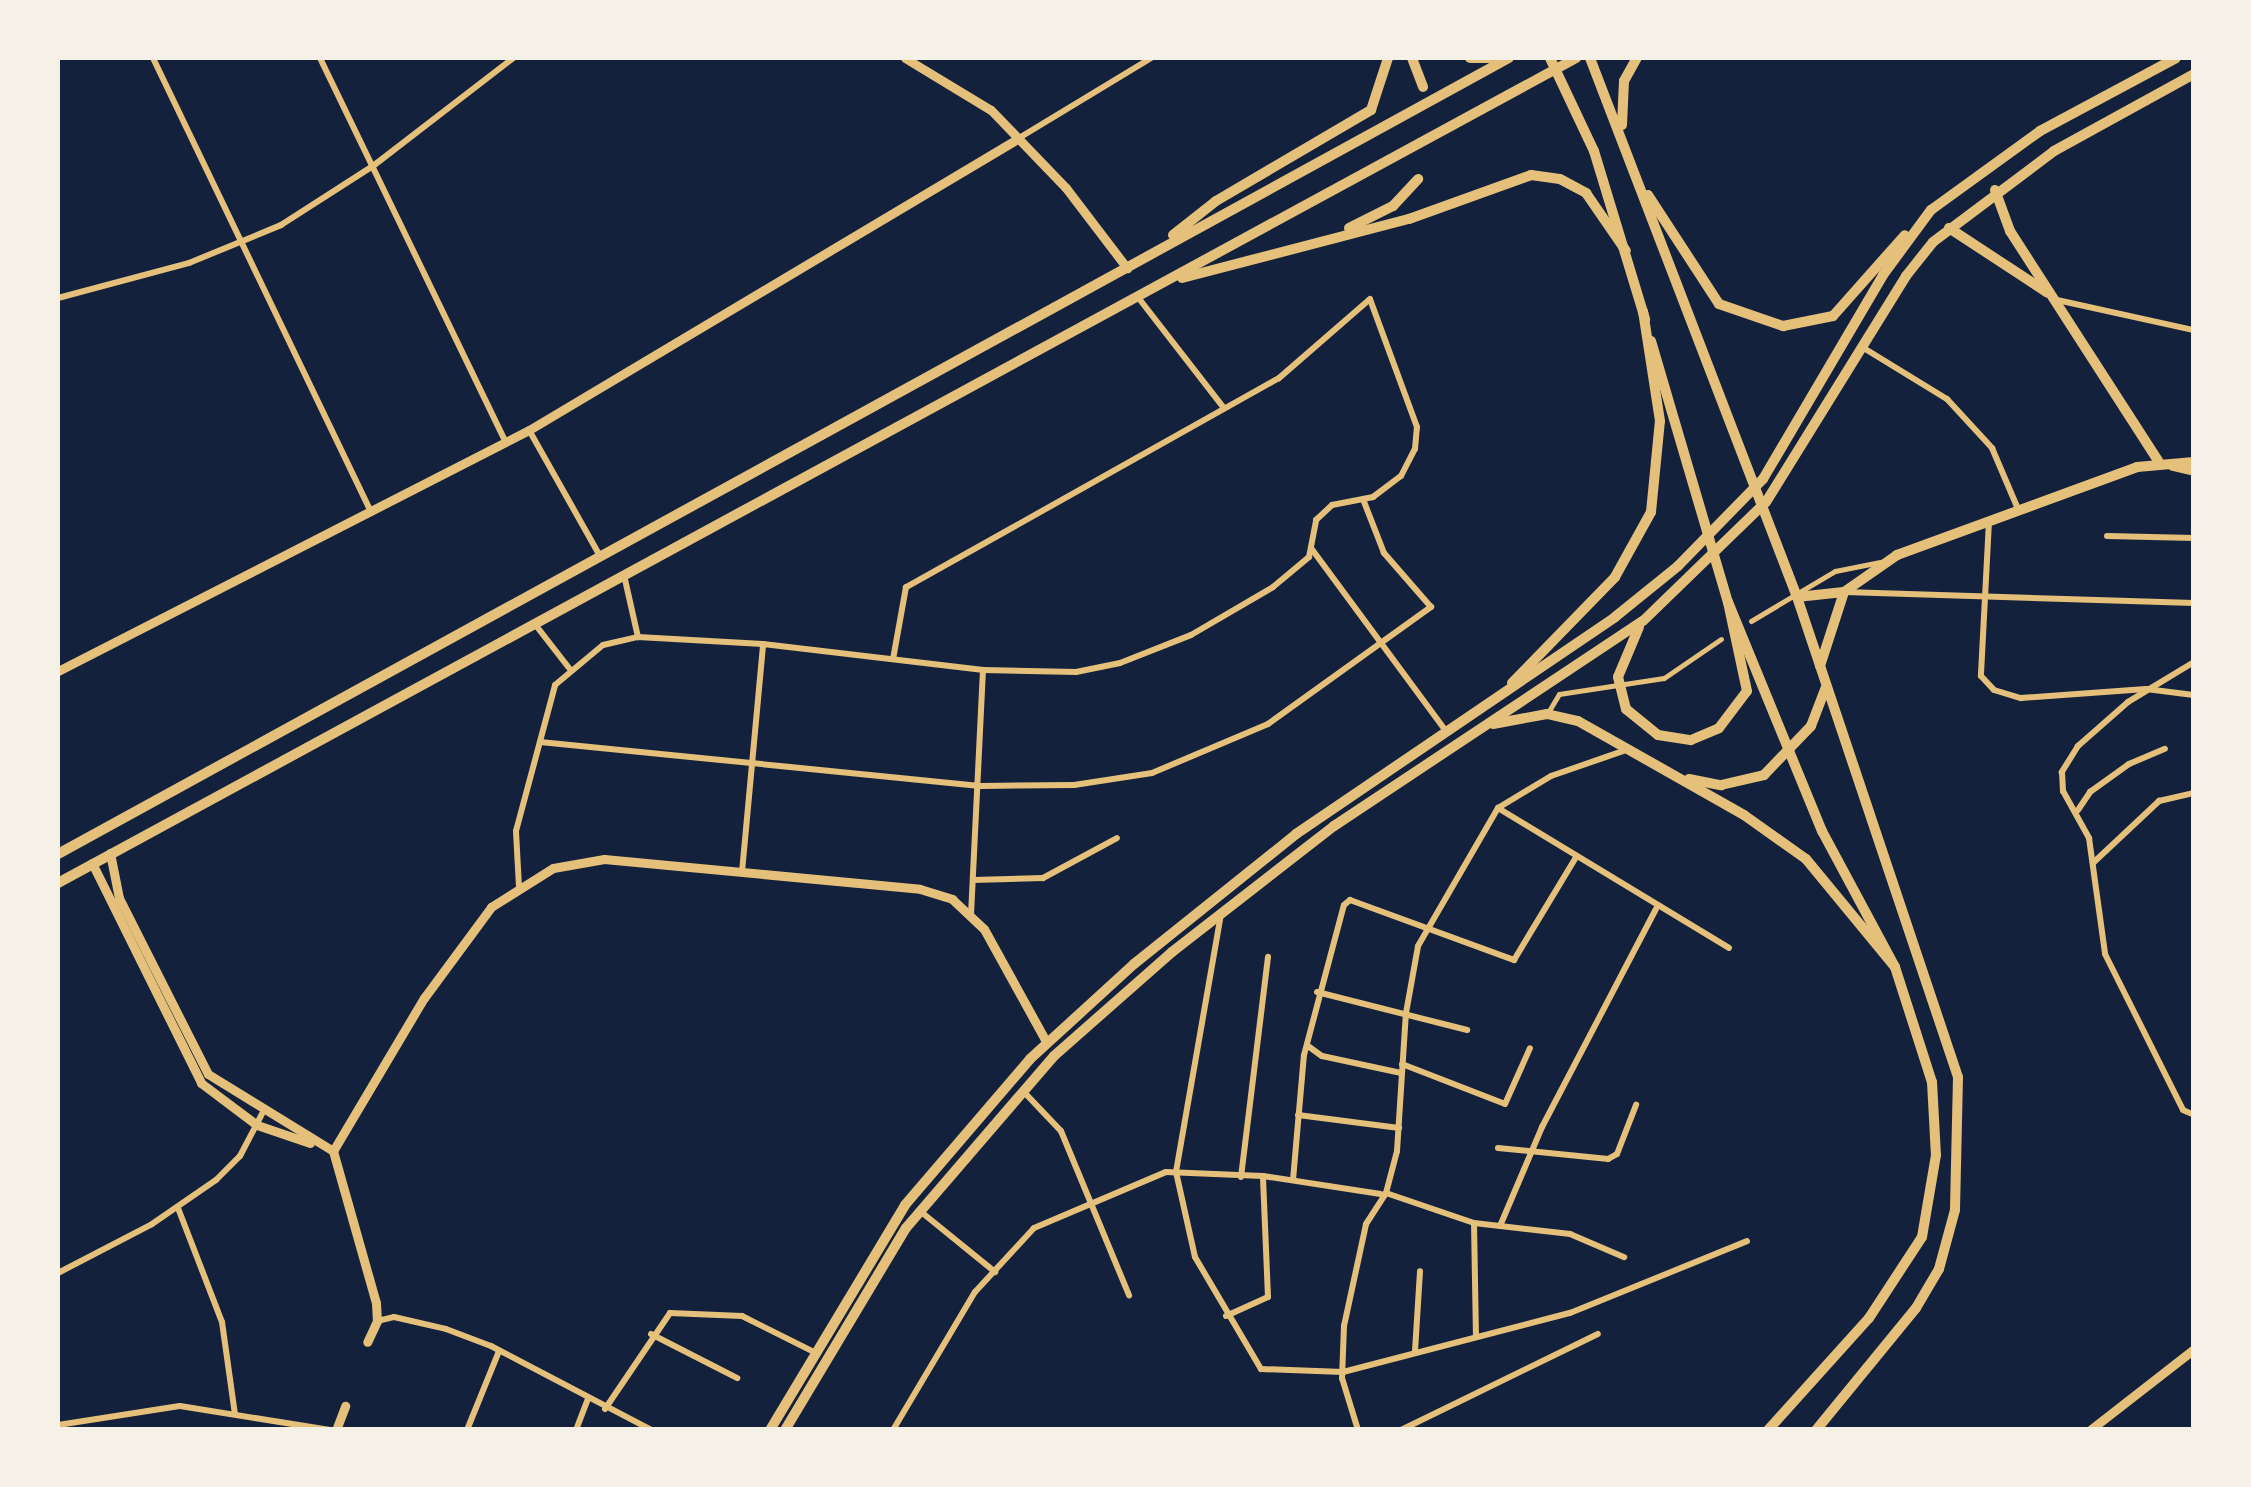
<!DOCTYPE html>
<html>
<head>
<meta charset="utf-8">
<style>
	body { margin:0 }
	#map { position:relative; width:2251px; height:1487px; overflow:hidden; background:#14213d; font-family:"Source Sans 3",sans-serif }
	div>[style] { position:absolute }
	[style*='--x'] { left:calc(var(--x)*1px); top:calc(var(--y)*1px); width:calc(var(--w)*1px); rotate:calc(var(--a)*1deg) }
	.pedestrian>* { height:5px; margin:-2.5px; padding:0 2.5px; transform-origin:2.5px; border-radius:2.5px; background:#e5c07b }
	.minor>* { height:6px; margin:-3px; padding:0 3px; transform-origin:3px; border-radius:3px; background:#e5c07b }
	.tertiary>* { height:9px; margin:-4.5px; padding:0 4.5px; transform-origin:4.5px; border-radius:4.5px; background:#e5c07b }
	.secondary>* { height:10px; margin:-5px; padding:0 5px; transform-origin:5px; border-radius:5px; background:#e5c07b }
	.primary>* { height:10px; margin:-5px; padding:0 5px; transform-origin:5px; border-radius:5px; background:#e5c07b }
	span { translate:-50% -50%; white-space:nowrap; text-align:center; line-height:1.15; -webkit-text-stroke:8px #f6f1e7; paint-order:stroke }
	.frame { position:absolute; inset:0; border:60px solid #f6f1e7; pointer-events:none }
</style>
</head>
<body>
<div id="map">
	<div class="pedestrian">
		<div style="--x:1751;--y:621;--w:98;--a:-30.8"></div>
		<div style="--x:1835;--y:571;--w:46;--a:-11.3"></div>
		<div style="--x:1547;--y:714;--w:23;--a:-59"></div>
		<div style="--x:1559;--y:694;--w:106;--a:-8.7"></div>
		<div style="--x:1664;--y:678;--w:69;--a:-34.4"></div>
	</div>
	<div class="minor">
		<div style="--x:153;--y:58;--w:501;--a:64.35"></div>
		<div style="--x:320;--y:58;--w:425;--a:64.2"></div>
		<div style="--x:1019;--y:138;--w:154;--a:-31.2"></div>
		<div style="--x:1137;--y:296;--w:140;--a:52.2"></div>
		<div style="--x:58;--y:298;--w:136;--a:-15"></div>
		<div style="--x:189;--y:263;--w:100;--a:-22.4"></div>
		<div style="--x:281;--y:225;--w:109;--a:-32.7"></div>
		<div style="--x:373;--y:166;--w:177;--a:-37.6"></div>
		<div style="--x:2057;--y:300;--w:140;--a:12.4"></div>
		<div style="--x:1862;--y:347;--w:100;--a:31.5"></div>
		<div style="--x:1947;--y:399;--w:67;--a:47.4"></div>
		<div style="--x:1992;--y:448;--w:66;--a:66.9"></div>
		<div style="--x:529;--y:430;--w:142;--a:60.6"></div>
		<div style="--x:1989;--y:521;--w:155;--a:93"></div>
		<div style="--x:1981;--y:676;--w:19;--a:47"></div>
		<div style="--x:1994;--y:690;--w:28;--a:17"></div>
		<div style="--x:2021;--y:698;--w:125;--a:-4.1"></div>
		<div style="--x:2146;--y:689;--w:48;--a:7.1"></div>
		<div style="--x:2107;--y:536;--w:87;--a:1.3"></div>
		<div style="--x:1311;--y:548;--w:227;--a:53.6"></div>
		<div style="--x:624;--y:575;--w:64;--a:77.3"></div>
		<div style="--x:1845;--y:592;--w:349;--a:1.8"></div>
		<div style="--x:534;--y:623;--w:57;--a:52.1"></div>
		<div style="--x:2194;--y:662;--w:77;--a:148.8"></div>
		<div style="--x:2128;--y:702;--w:67;--a:138.7"></div>
		<div style="--x:2078;--y:746;--w:31;--a:122"></div>
		<div style="--x:2062;--y:772;--w:19;--a:87"></div>
		<div style="--x:2063;--y:791;--w:54;--a:61"></div>
		<div style="--x:2089;--y:838;--w:117;--a:82.1"></div>
		<div style="--x:2105;--y:954;--w:174;--a:63.4"></div>
		<div style="--x:2183;--y:1110;--w:12;--a:24"></div>
		<div style="--x:540;--y:742;--w:442;--a:5.7"></div>
		<div style="--x:980;--y:786;--w:94;--a:-0.6"></div>
		<div style="--x:1074;--y:785;--w:79;--a:-8.7"></div>
		<div style="--x:1152;--y:773;--w:126;--a:-22.9"></div>
		<div style="--x:1268;--y:724;--w:201;--a:-35.7"></div>
		<div style="--x:1431;--y:607;--w:72;--a:-131"></div>
		<div style="--x:1384;--y:553;--w:58;--a:-111.3"></div>
		<div style="--x:1498;--y:808;--w:270;--a:31.2"></div>
		<div style="--x:2078;--y:810;--w:22;--a:-56"></div>
		<div style="--x:2090;--y:792;--w:48;--a:-35.7"></div>
		<div style="--x:2129;--y:764;--w:39;--a:-23"></div>
		<div style="--x:2093;--y:863;--w:91;--a:-43.2"></div>
		<div style="--x:2159;--y:801;--w:36;--a:-13"></div>
		<div style="--x:742;--y:872;--w:229;--a:-84.7"></div>
		<div style="--x:973;--y:880;--w:70;--a:-1.6"></div>
		<div style="--x:1043;--y:878;--w:84;--a:-28.4"></div>
		<div style="--x:519;--y:887;--w:56;--a:-93.1"></div>
		<div style="--x:516;--y:831;--w:151;--a:-75"></div>
		<div style="--x:555;--y:685;--w:62;--a:-39.8"></div>
		<div style="--x:603;--y:645;--w:36;--a:-13"></div>
		<div style="--x:638;--y:637;--w:125;--a:3.2"></div>
		<div style="--x:763;--y:644;--w:222;--a:6.7"></div>
		<div style="--x:983;--y:670;--w:93;--a:1.2"></div>
		<div style="--x:1076;--y:672;--w:45;--a:-11.6"></div>
		<div style="--x:1120;--y:663;--w:76;--a:-21.5"></div>
		<div style="--x:1191;--y:635;--w:95;--a:-30.3"></div>
		<div style="--x:1273;--y:587;--w:47;--a:-39.8"></div>
		<div style="--x:1309;--y:557;--w:38;--a:-79"></div>
		<div style="--x:1316;--y:520;--w:22;--a:-43"></div>
		<div style="--x:1332;--y:505;--w:42;--a:-11"></div>
		<div style="--x:1373;--y:497;--w:35;--a:-37"></div>
		<div style="--x:1401;--y:476;--w:30;--a:-63"></div>
		<div style="--x:1415;--y:449;--w:22;--a:-85"></div>
		<div style="--x:1417;--y:427;--w:136;--a:-110.2"></div>
		<div style="--x:1370;--y:299;--w:121;--a:139"></div>
		<div style="--x:1279;--y:378;--w:428;--a:150.7"></div>
		<div style="--x:906;--y:587;--w:73;--a:100.2"></div>
		<div style="--x:1221;--y:914;--w:262;--a:99.9"></div>
		<div style="--x:1176;--y:1172;--w:87;--a:77.4"></div>
		<div style="--x:1195;--y:1257;--w:130;--a:59.5"></div>
		<div style="--x:1261;--y:1369;--w:82;--a:2.1"></div>
		<div style="--x:1343;--y:1372;--w:235;--a:-14.6"></div>
		<div style="--x:1570;--y:1313;--w:191;--a:-22.1"></div>
		<div style="--x:971;--y:915;--w:245;--a:-87.2"></div>
		<div style="--x:1317;--y:992;--w:155;--a:14.2"></div>
		<div style="--x:1308;--y:1046;--w:17;--a:36"></div>
		<div style="--x:1322;--y:1056;--w:81;--a:12.1"></div>
		<div style="--x:1402;--y:1064;--w:110;--a:21.2"></div>
		<div style="--x:1505;--y:1104;--w:61;--a:-65.9"></div>
		<div style="--x:1023;--y:1091;--w:55;--a:46.5"></div>
		<div style="--x:1061;--y:1131;--w:178;--a:67.5"></div>
		<div style="--x:1298;--y:1115;--w:102;--a:7.3"></div>
		<div style="--x:1498;--y:1148;--w:111;--a:5.7"></div>
		<div style="--x:1608;--y:1159;--w:10;--a:-29"></div>
		<div style="--x:1617;--y:1154;--w:53;--a:-68.8"></div>
		<div style="--x:1241;--y:1177;--w:222;--a:-83"></div>
		<div style="--x:1293;--y:1180;--w:125;--a:-85"></div>
		<div style="--x:1304;--y:1055;--w:155;--a:-75.1"></div>
		<div style="--x:1344;--y:905;--w:8;--a:-40"></div>
		<div style="--x:1350;--y:900;--w:175;--a:20.1"></div>
		<div style="--x:1514;--y:960;--w:118;--a:-58.9"></div>
		<div style="--x:1386;--y:1193;--w:93;--a:18.8"></div>
		<div style="--x:1474;--y:1223;--w:97;--a:6.5"></div>
		<div style="--x:1570;--y:1234;--w:59;--a:23.1"></div>
		<div style="--x:178;--y:1208;--w:122;--a:68.9"></div>
		<div style="--x:222;--y:1322;--w:93;--a:82"></div>
		<div style="--x:920;--y:1211;--w:97;--a:39.1"></div>
		<div style="--x:1474;--y:1223;--w:112;--a:89"></div>
		<div style="--x:1500;--y:1226;--w:108;--a:-67"></div>
		<div style="--x:1542;--y:1127;--w:246;--a:-62.4"></div>
		<div style="--x:58;--y:1273;--w:106;--a:-27.5"></div>
		<div style="--x:152;--y:1224;--w:78;--a:-34.5"></div>
		<div style="--x:216;--y:1180;--w:34;--a:-45"></div>
		<div style="--x:240;--y:1156;--w:50;--a:-62.4"></div>
		<div style="--x:1226;--y:1316;--w:46;--a:-24.3"></div>
		<div style="--x:1268;--y:1297;--w:121;--a:-92.4"></div>
		<div style="--x:377;--y:1321;--w:17;--a:-13"></div>
		<div style="--x:394;--y:1317;--w:53;--a:13"></div>
		<div style="--x:446;--y:1329;--w:48;--a:20.7"></div>
		<div style="--x:491;--y:1346;--w:182;--a:27.6"></div>
		<div style="--x:651;--y:1334;--w:97;--a:27.1"></div>
		<div style="--x:1415;--y:1351;--w:80;--a:-86.4"></div>
		<div style="--x:605;--y:1409;--w:116;--a:-55.9"></div>
		<div style="--x:670;--y:1313;--w:72;--a:2.4"></div>
		<div style="--x:742;--y:1316;--w:78;--a:26.6"></div>
		<div style="--x:58;--y:1425;--w:123;--a:-8.9"></div>
		<div style="--x:180;--y:1406;--w:152;--a:9.1"></div>
		<div style="--x:467;--y:1430;--w:85;--a:-67.9"></div>
		<div style="--x:576;--y:1430;--w:33;--a:-69"></div>
		<div style="--x:893;--y:1430;--w:161;--a:-59.3"></div>
		<div style="--x:975;--y:1292;--w:87;--a:-47.3"></div>
		<div style="--x:1034;--y:1228;--w:143;--a:-23"></div>
		<div style="--x:1166;--y:1172;--w:97;--a:2.4"></div>
		<div style="--x:1263;--y:1176;--w:119;--a:8.7"></div>
		<div style="--x:1358;--y:1430;--w:54;--a:-107.1"></div>
		<div style="--x:1342;--y:1378;--w:52;--a:-87.8"></div>
		<div style="--x:1344;--y:1326;--w:104;--a:-77.8"></div>
		<div style="--x:1366;--y:1224;--w:37;--a:-57"></div>
		<div style="--x:1386;--y:1193;--w:43;--a:-75.3"></div>
		<div style="--x:1397;--y:1151;--w:138;--a:-86.3"></div>
		<div style="--x:1406;--y:1013;--w:68;--a:-79.8"></div>
		<div style="--x:1418;--y:946;--w:160;--a:-59.9"></div>
		<div style="--x:1498;--y:808;--w:62;--a:-31.1"></div>
		<div style="--x:1551;--y:776;--w:79;--a:-19.1"></div>
		<div style="--x:1401;--y:1430;--w:219;--a:-26"></div>
	</div>
	<div class="tertiary">
		<div style="--x:905;--y:58;--w:100;--a:31.2"></div>
		<div style="--x:991;--y:110;--w:108;--a:46.1"></div>
		<div style="--x:1066;--y:188;--w:101;--a:52.7"></div>
		<div style="--x:58;--y:671;--w:529;--a:-27.1"></div>
		<div style="--x:529;--y:430;--w:570;--a:-30.79"></div>
		<div style="--x:110;--y:853;--w:46;--a:78.7"></div>
		<div style="--x:119;--y:898;--w:197;--a:63.2"></div>
		<div style="--x:208;--y:1074;--w:147;--a:31.6"></div>
		<div style="--x:333;--y:1151;--w:158;--a:74.2"></div>
		<div style="--x:376;--y:1303;--w:18;--a:87"></div>
		<div style="--x:377;--y:1321;--w:23;--a:115"></div>
		<div style="--x:92;--y:863;--w:246;--a:63.6"></div>
		<div style="--x:201;--y:1083;--w:70;--a:36.9"></div>
		<div style="--x:257;--y:1125;--w:56;--a:18.8"></div>
		<div style="--x:333;--y:1151;--w:178;--a:-59.3"></div>
		<div style="--x:424;--y:998;--w:113;--a:-53.6"></div>
		<div style="--x:491;--y:907;--w:73;--a:-32.2"></div>
		<div style="--x:553;--y:868;--w:52;--a:-10"></div>
		<div style="--x:604;--y:859;--w:317;--a:5.4"></div>
		<div style="--x:920;--y:889;--w:34;--a:17"></div>
		<div style="--x:952;--y:899;--w:44;--a:43.2"></div>
		<div style="--x:984;--y:929;--w:130;--a:61.1"></div>
		<div style="--x:336;--y:1430;--w:26;--a:-69"></div>
		<div style="--x:2090;--y:1430;--w:132;--a:-37.9"></div>
	</div>
	<div class="secondary">
		<div style="--x:1550;--y:58;--w:103;--a:64.7"></div>
		<div style="--x:1594;--y:151;--w:176;--a:73.1"></div>
		<div style="--x:1590;--y:58;--w:577;--a:68.99"></div>
		<div style="--x:1797;--y:597;--w:506;--a:71.46"></div>
		<div style="--x:1958;--y:1077;--w:133;--a:91.3"></div>
		<div style="--x:1955;--y:1210;--w:61;--a:105.2"></div>
		<div style="--x:1939;--y:1269;--w:45;--a:120.5"></div>
		<div style="--x:1916;--y:1308;--w:158;--a:129.3"></div>
		<div style="--x:1622;--y:125;--w:44;--a:-87.4"></div>
		<div style="--x:1624;--y:81;--w:26;--a:-61"></div>
		<div style="--x:1995;--y:190;--w:44;--a:69.9"></div>
		<div style="--x:2010;--y:231;--w:274;--a:57.2"></div>
		<div style="--x:1949;--y:228;--w:118;--a:33.3"></div>
		<div style="--x:1651;--y:341;--w:272;--a:73.6"></div>
		<div style="--x:1728;--y:602;--w:248;--a:67.7"></div>
		<div style="--x:1822;--y:831;--w:154;--a:61.8"></div>
		<div style="--x:1895;--y:967;--w:121;--a:72.2"></div>
		<div style="--x:1932;--y:1082;--w:73;--a:86.9"></div>
		<div style="--x:1936;--y:1155;--w:83;--a:99.7"></div>
		<div style="--x:1922;--y:1237;--w:97;--a:123.2"></div>
		<div style="--x:1869;--y:1318;--w:151;--a:132"></div>
		<div style="--x:2173;--y:466;--w:22;--a:13"></div>
		<div style="--x:1797;--y:597;--w:47;--a:-6.1"></div>
		<div style="--x:1844;--y:592;--w:65;--a:-34.9"></div>
		<div style="--x:1897;--y:555;--w:256;--a:-20.1"></div>
		<div style="--x:2137;--y:467;--w:57;--a:-5"></div>
		<div style="--x:1820;--y:666;--w:78;--a:-72"></div>
	</div>
	<div class="primary">
		<div style="--x:1412;--y:58;--w:31;--a:69"></div>
		<div style="--x:1470;--y:58;--w:20;--a:0"></div>
		<div style="--x:1648;--y:195;--w:130;--a:56.9"></div>
		<div style="--x:1719;--y:304;--w:68;--a:19"></div>
		<div style="--x:1783;--y:326;--w:51;--a:-11.3"></div>
		<div style="--x:1833;--y:316;--w:108;--a:-48.4"></div>
		<div style="--x:1349;--y:228;--w:49;--a:-26.6"></div>
		<div style="--x:1393;--y:206;--w:37;--a:-47"></div>
		<div style="--x:1173;--y:235;--w:55;--a:-38.3"></div>
		<div style="--x:1216;--y:201;--w:180;--a:-30.4"></div>
		<div style="--x:1371;--y:110;--w:55;--a:-71.9"></div>
		<div style="--x:1182;--y:278;--w:235;--a:-14.6"></div>
		<div style="--x:1409;--y:219;--w:130;--a:-19.8"></div>
		<div style="--x:1531;--y:175;--w:29;--a:8"></div>
		<div style="--x:1560;--y:179;--w:30;--a:28"></div>
		<div style="--x:1586;--y:193;--w:70;--a:55.4"></div>
		<div style="--x:1639;--y:627;--w:54;--a:112.8"></div>
		<div style="--x:1618;--y:677;--w:33;--a:76"></div>
		<div style="--x:1626;--y:709;--w:41;--a:39.1"></div>
		<div style="--x:1658;--y:735;--w:33;--a:9"></div>
		<div style="--x:1691;--y:740;--w:30;--a:-23"></div>
		<div style="--x:1719;--y:728;--w:46;--a:-52.9"></div>
		<div style="--x:1747;--y:691;--w:91;--a:-102.1"></div>
		<div style="--x:1512;--y:683;--w:148;--a:-45.8"></div>
		<div style="--x:1615;--y:577;--w:74;--a:-61"></div>
		<div style="--x:1651;--y:512;--w:91;--a:-84.4"></div>
		<div style="--x:1660;--y:421;--w:111;--a:-98.8"></div>
		<div style="--x:1493;--y:724;--w:55;--a:-10.5"></div>
		<div style="--x:1547;--y:714;--w:32;--a:13"></div>
		<div style="--x:1578;--y:721;--w:191;--a:29.5"></div>
		<div style="--x:1744;--y:815;--w:76;--a:35.4"></div>
		<div style="--x:1806;--y:859;--w:140;--a:50.5"></div>
		<div style="--x:1689;--y:779;--w:33;--a:11"></div>
		<div style="--x:1721;--y:785;--w:44;--a:-13.1"></div>
		<div style="--x:1764;--y:775;--w:68;--a:-46.2"></div>
		<div style="--x:1811;--y:726;--w:42;--a:-69"></div>
		<div style="--x:58;--y:854;--w:1655;--a:-28.75"></div>
		<div style="--x:58;--y:883;--w:1728;--a:-28.52"></div>
		<div style="--x:770;--y:1430;--w:262;--a:-59"></div>
		<div style="--x:905;--y:1205;--w:192;--a:-49.4"></div>
		<div style="--x:1030;--y:1059;--w:141;--a:-42.4"></div>
		<div style="--x:1134;--y:964;--w:208;--a:-38.7"></div>
		<div style="--x:1296;--y:834;--w:386;--a:-34.2"></div>
		<div style="--x:1615;--y:617;--w:81;--a:-39"></div>
		<div style="--x:1678;--y:566;--w:122;--a:-45.7"></div>
		<div style="--x:1763;--y:479;--w:237;--a:-59.5"></div>
		<div style="--x:1883;--y:275;--w:81;--a:-53.6"></div>
		<div style="--x:1931;--y:210;--w:135;--a:-35.9"></div>
		<div style="--x:2040;--y:131;--w:154;--a:-28.2"></div>
		<div style="--x:785;--y:1430;--w:235;--a:-59.1"></div>
		<div style="--x:906;--y:1228;--w:227;--a:-49.3"></div>
		<div style="--x:1054;--y:1056;--w:157;--a:-41.4"></div>
		<div style="--x:1172;--y:952;--w:205;--a:-37.9"></div>
		<div style="--x:1334;--y:826;--w:371;--a:-33.6"></div>
		<div style="--x:1643;--y:621;--w:171;--a:-44.1"></div>
		<div style="--x:1766;--y:502;--w:266;--a:-58.2"></div>
		<div style="--x:1906;--y:276;--w:43;--a:-51.5"></div>
		<div style="--x:1933;--y:242;--w:151;--a:-36.9"></div>
		<div style="--x:2054;--y:151;--w:160;--a:-28.8"></div>
	</div>
	<div class="frame"></div>
</div>
</body>
</html>
